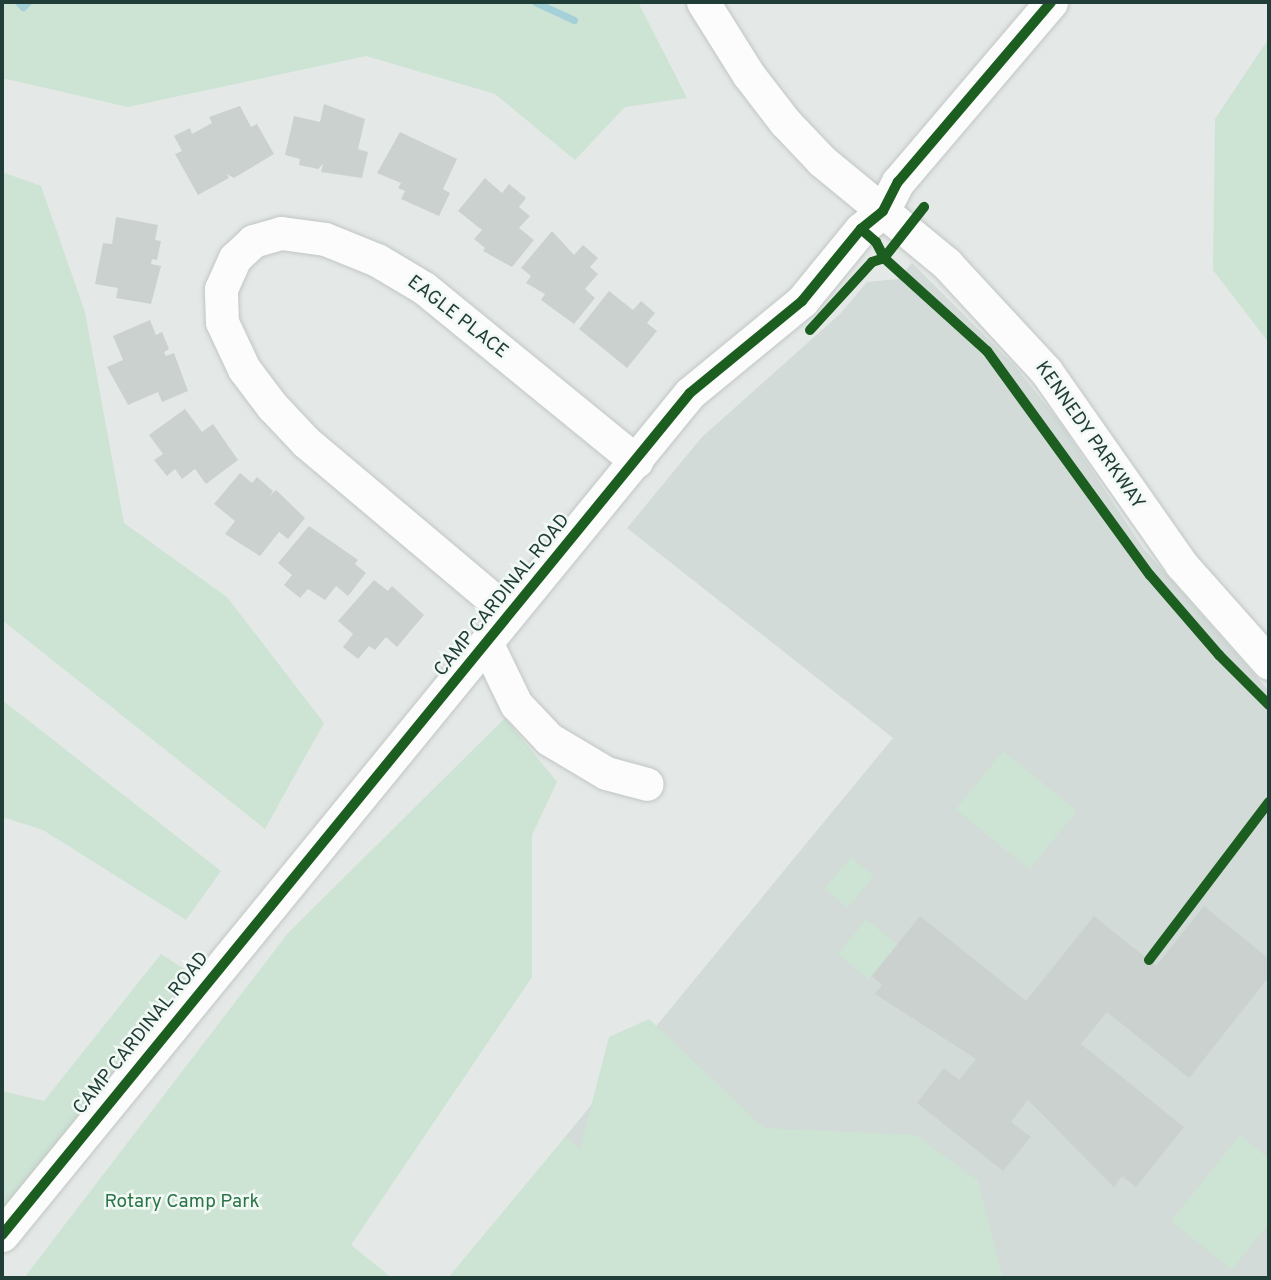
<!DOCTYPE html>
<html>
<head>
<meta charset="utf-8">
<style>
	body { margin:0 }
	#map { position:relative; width:1271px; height:1280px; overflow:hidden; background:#e4e9e7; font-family:Overpass,sans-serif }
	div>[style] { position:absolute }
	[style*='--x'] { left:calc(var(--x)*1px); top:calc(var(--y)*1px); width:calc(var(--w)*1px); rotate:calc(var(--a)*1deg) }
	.built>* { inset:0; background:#d2dbd7 }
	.green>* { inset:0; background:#cde3d4; transform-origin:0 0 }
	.stream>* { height:7px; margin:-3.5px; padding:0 3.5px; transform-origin:3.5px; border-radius:3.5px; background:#a4d0d8 }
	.building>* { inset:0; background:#cbd1cf }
	.roads { filter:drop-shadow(0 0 2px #c1c6c4) drop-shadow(0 0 2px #c1c6c4) }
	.minor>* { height:33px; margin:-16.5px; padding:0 16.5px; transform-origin:16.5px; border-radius:16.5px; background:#fbfcfb }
	.cycleway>* { height:10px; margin:-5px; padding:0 5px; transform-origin:5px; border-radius:5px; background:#1b5e20 }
	span { translate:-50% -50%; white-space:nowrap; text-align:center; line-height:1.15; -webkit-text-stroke:5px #f2f9f5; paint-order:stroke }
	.street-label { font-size:19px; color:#213d37 }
	.park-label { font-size:19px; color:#2b7549 }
	.frame { position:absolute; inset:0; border:4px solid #213d37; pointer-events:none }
</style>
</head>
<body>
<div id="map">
	<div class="built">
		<div style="clip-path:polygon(912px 263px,1014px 365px,1061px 424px,1143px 548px,1269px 691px,1269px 1278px,741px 1278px,565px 1137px,893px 738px,627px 528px,702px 437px,840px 314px,867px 282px,898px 279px)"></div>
	</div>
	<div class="green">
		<div style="clip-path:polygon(2px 2px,638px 2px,687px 98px,625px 107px,575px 160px,495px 94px,366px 56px,128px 107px,2px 78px)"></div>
		<div style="clip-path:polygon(1269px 38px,1269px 343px,1213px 270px,1215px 119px)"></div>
		<div style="clip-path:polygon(2px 172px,41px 186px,85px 312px,124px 523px,227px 597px,324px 723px,265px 829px,2px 620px)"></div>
		<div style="clip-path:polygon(2px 700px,221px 871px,186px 920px,43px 830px,2px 817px)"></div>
		<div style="clip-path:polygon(505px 718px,557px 782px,532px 835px,532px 977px,351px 1245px,392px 1278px,24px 1278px,288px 933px)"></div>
		<div style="left:1003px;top:751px;width:95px;height:75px;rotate:39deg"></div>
		<div style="left:851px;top:857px;width:30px;height:41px;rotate:40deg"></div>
		<div style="left:866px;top:919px;width:40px;height:45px;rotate:39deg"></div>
		<div style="clip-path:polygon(161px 954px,192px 974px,2px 1211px,2px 1091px,44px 1101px)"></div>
		<div style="clip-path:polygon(649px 1019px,764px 1128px,916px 1135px,978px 1181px,1003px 1278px,448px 1278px,565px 1137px,580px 1149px,609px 1037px)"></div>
		<div style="clip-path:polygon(1240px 1135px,1269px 1159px,1269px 1223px,1232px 1270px,1171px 1221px)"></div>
	</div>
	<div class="stream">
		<div style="--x:18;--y:2;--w:7;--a:45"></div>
		<div style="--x:23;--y:7;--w:7;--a:-45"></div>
		<div style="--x:535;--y:2;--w:43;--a:24.8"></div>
	</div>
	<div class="building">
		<div style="clip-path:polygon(324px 104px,365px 119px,358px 149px,368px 152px,362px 178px,321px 172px,323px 164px,318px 169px,299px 165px,300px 159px,285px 155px,294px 116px,320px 122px)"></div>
		<div style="clip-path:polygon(240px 106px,251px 127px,257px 124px,274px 154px,234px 178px,227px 174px,229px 178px,198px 195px,175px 154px,182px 151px,174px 136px,190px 128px,192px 134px,212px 123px,209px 117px)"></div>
		<div style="clip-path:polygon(400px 132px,457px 159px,443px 189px,450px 193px,439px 216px,401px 199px,405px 191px,398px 188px,401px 183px,377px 173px)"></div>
		<div style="clip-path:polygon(485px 178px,502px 193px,509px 184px,526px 198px,519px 207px,530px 216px,519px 228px,534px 240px,512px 267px,483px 251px,485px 248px,474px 239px,482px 230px,458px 211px)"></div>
		<div style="clip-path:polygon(116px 217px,158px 225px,155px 240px,161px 241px,157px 260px,152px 259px,151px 264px,161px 266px,151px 304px,116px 298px,118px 288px,95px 284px,103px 243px,112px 244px)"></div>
		<div style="clip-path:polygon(552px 231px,574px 255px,583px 245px,598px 258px,590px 267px,598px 274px,585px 289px,595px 298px,574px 324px,541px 300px,545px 294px,526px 283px,531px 276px,521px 268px)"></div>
		<div style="clip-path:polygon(609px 291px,633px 310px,641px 301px,655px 313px,647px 323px,657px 331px,627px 368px,579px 329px)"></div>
		<div style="clip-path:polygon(150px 320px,156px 335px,162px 332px,169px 349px,164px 352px,166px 356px,174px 353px,188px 391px,162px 402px,158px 392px,128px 405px,107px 367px,123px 360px,113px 336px)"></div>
		<div style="clip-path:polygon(185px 409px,202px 432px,213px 424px,238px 460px,206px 484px,195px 469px,182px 479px,175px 469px,167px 476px,154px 460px,163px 454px,149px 435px)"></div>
		<div style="clip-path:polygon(240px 473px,252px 483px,257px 477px,273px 491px,270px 496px,276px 490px,305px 518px,288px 539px,279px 532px,260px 556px,225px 534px,235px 521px,214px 504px)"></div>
		<div style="clip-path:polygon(309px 526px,358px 560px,355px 564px,366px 573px,348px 596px,336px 586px,325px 600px,308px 589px,300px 598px,284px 585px,292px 575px,278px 563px)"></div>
		<div style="clip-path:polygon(374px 580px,388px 591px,392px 586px,424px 615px,397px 647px,386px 637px,375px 650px,369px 646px,358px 659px,343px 647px,353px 634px,338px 621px)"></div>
		<div style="clip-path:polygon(1204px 906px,1269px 959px,1269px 977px,1189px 1078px,1107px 1012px,1081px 1044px,1184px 1127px,1136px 1187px,1122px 1176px,1114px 1187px,1028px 1100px,1011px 1122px,1031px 1137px,1003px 1171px,917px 1103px,944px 1068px,959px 1080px,976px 1059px,875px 994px,882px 985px,872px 976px,920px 916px,1026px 1001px,1094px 916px,1156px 966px)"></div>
	</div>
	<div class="roads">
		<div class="minor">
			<div style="--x:703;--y:2;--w:85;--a:58"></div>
			<div style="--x:748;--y:74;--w:61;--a:52.4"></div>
			<div style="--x:785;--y:122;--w:54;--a:46.5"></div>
			<div style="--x:822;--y:161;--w:161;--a:39.4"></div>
			<div style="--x:946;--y:263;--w:147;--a:47.2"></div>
			<div style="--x:1046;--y:371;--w:236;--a:55"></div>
			<div style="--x:1181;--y:564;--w:132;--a:48.4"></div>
			<div style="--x:509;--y:613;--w:265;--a:-139.9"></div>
			<div style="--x:306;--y:442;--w:50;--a:-133.4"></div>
			<div style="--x:272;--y:406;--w:46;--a:-127.1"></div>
			<div style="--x:244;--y:369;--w:52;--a:-115.1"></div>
			<div style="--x:222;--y:322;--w:33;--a:-92"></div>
			<div style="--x:221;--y:289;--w:34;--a:-66"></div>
			<div style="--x:235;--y:258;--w:25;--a:-43"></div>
			<div style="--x:253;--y:241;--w:29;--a:-16"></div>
			<div style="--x:281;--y:233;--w:44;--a:7.8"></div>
			<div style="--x:325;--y:239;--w:56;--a:22"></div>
			<div style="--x:377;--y:260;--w:55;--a:30.8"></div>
			<div style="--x:424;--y:288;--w:274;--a:39.2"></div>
			<div style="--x:487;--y:644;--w:67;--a:64.2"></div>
			<div style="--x:516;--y:704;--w:48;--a:46.7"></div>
			<div style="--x:549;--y:739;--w:66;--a:30.8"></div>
			<div style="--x:606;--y:773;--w:42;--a:15"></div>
			<div style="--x:2;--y:1235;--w:1087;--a:-50.75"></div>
			<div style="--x:690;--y:393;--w:145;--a:-39.4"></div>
			<div style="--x:802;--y:301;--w:93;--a:-50.7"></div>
			<div style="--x:861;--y:229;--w:28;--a:-39"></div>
			<div style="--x:883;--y:211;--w:33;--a:-63"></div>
			<div style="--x:898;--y:182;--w:236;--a:-49.6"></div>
		</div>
	</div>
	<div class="cycleway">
		<div style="--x:861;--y:229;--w:20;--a:41"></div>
		<div style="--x:876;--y:242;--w:18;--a:63"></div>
		<div style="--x:884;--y:258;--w:139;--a:42.1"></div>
		<div style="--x:987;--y:351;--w:277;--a:54"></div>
		<div style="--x:1150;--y:575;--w:106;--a:49.2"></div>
		<div style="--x:1219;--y:655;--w:71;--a:45"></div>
		<div style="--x:810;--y:330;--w:92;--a:-47.6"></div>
		<div style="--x:872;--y:262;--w:13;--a:-18"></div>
		<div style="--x:884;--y:258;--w:65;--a:-51.9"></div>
		<div style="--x:1149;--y:960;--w:198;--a:-52.8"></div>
		<div style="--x:2;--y:1235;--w:1087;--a:-50.75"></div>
		<div style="--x:690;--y:393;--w:145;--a:-39.4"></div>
		<div style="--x:802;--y:301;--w:93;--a:-50.7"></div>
		<div style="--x:861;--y:229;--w:28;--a:-39"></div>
		<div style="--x:883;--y:211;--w:33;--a:-63"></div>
		<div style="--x:898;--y:182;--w:236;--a:-49.6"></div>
	</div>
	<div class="street-label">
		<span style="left:457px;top:318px;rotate:38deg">EAGLE PLACE</span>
		<span style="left:1089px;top:436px;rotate:55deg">KENNEDY PARKWAY</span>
		<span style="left:503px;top:596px;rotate:-51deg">CAMP CARDINAL ROAD</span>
		<span style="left:142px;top:1034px;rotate:-51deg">CAMP CARDINAL ROAD</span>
	</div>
	<div class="park-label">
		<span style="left:182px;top:1203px">Rotary Camp Park</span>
	</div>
	<div class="frame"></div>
</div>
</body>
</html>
